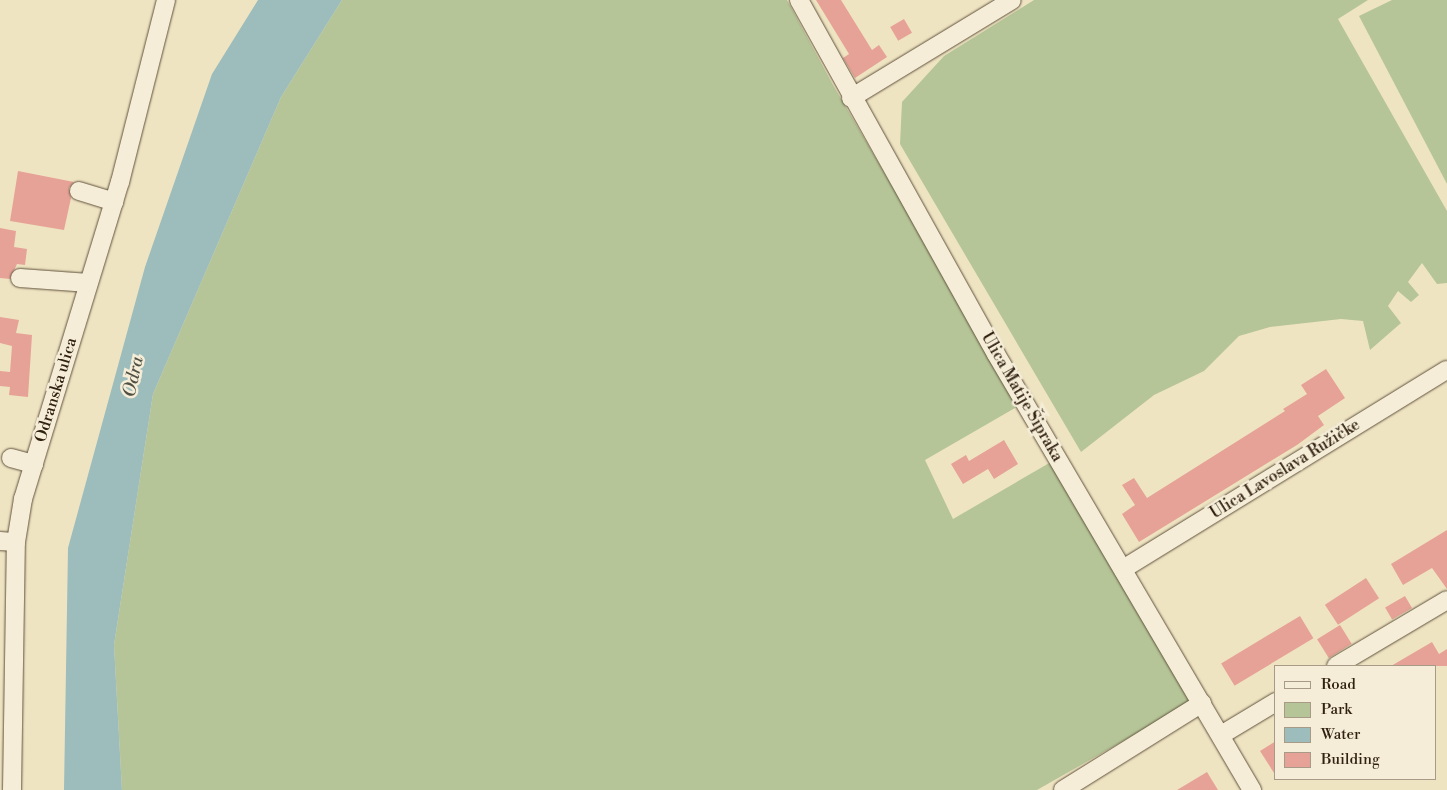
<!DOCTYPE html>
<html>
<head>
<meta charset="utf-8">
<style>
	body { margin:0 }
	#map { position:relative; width:1447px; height:790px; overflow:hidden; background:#efe4c2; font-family:"Libre Bodoni",serif }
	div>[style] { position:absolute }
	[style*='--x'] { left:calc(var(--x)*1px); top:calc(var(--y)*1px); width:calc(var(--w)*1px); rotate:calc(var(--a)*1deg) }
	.green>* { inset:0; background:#b5c597 }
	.water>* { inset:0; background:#9dbcbc }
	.building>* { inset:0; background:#e6a296; transform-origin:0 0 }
	.roads { filter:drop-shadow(0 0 1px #60523d) drop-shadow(0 0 1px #60523d) }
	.minor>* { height:18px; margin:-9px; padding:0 9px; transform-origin:9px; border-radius:9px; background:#f5edd7 }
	span { translate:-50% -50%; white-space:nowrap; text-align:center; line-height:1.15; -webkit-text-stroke:5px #f5edd7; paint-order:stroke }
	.street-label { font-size:16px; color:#312111 }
	.water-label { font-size:18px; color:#515044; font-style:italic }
	.legend { position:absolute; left:1274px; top:665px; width:162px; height:115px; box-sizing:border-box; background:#f5edd7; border:1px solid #a79b88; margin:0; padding:6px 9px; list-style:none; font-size:15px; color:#312111 }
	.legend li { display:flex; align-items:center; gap:10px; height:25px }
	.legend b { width:25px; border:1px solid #a79b88 }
</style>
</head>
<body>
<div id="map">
	<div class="green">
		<div style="clip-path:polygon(342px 0,787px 0,833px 85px,1020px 405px,925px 460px,953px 519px,1051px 462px,1140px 605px,1190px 703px,1037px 790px,122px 790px,114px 645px,153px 394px,281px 97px)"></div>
		<div style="clip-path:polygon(1034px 0,1368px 0,1338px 19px,1447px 211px,1447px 283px,1437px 284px,1422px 263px,1408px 282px,1419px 295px,1411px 302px,1398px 291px,1388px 306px,1401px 323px,1370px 350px,1363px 321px,1341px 319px,1270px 327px,1239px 336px,1204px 371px,1154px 395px,1081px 452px,900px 144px,902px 102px,944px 56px)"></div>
		<div style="clip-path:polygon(1392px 0,1447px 0,1447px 184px,1359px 16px)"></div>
	</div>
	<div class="water">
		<div style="clip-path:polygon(258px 0,342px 0,281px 97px,153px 394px,114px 645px,122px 790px,64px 790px,68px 548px,145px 267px,212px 74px)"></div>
	</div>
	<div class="building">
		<div style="clip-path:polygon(816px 0,841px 0,872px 50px,879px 45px,887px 57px,855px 78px,843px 58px,849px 54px)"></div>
		<div style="left:904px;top:19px;width:16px;height:16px;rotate:60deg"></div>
		<div style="clip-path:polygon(18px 171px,74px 182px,69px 188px,71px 198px,64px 230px,10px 221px)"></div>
		<div style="clip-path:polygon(0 228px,16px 231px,14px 247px,27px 249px,25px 265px,17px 264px,10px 279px,0 278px)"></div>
		<div style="clip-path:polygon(0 317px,19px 320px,16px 333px,32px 335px,28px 397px,9px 395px,10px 387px,0 386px,0 371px,10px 372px,12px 346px,0 343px)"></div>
		<div style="clip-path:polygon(1326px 369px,1345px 398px,1318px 416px,1324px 425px,1297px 445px,1139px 542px,1122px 514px,1135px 505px,1122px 485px,1134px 478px,1147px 498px,1285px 411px,1283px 409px,1307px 394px,1301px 385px)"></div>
		<div style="clip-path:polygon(1004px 440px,1018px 464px,994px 479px,988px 469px,963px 484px,951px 464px,966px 455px,969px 461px)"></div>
		<div style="clip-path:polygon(1447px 530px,1447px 589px,1432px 568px,1403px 585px,1391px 564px)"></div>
		<div style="left:1366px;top:578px;width:24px;height:49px;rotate:57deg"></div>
		<div style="left:1405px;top:596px;width:14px;height:23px;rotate:60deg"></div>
		<div style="left:1300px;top:616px;width:26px;height:92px;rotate:59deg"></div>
		<div style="left:1340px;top:625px;width:22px;height:27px;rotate:58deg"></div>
		<div style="clip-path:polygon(1432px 642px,1439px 654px,1447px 649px,1447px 666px,1391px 666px)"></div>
		<div style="clip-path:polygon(1276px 741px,1276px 776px,1260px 751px)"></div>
		<div style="clip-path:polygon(1207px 772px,1218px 790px,1177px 790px)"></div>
	</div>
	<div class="roads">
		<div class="minor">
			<div style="--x:799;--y:0;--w:405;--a:60.9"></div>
			<div style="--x:996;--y:354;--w:506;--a:59.58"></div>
			<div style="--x:851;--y:98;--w:188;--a:-31.3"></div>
			<div style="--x:79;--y:191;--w:37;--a:17"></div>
			<div style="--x:20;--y:278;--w:69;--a:4.1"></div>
			<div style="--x:11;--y:458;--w:24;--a:15"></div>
			<div style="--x:0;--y:541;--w:16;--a:4"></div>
			<div style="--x:1123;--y:569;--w:380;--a:-31.6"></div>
			<div style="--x:1336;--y:666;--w:129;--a:-30.7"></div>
			<div style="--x:1221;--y:735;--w:64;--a:-31"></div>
			<div style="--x:12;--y:790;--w:248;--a:-89.1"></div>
			<div style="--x:16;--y:542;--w:44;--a:-80.8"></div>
			<div style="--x:23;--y:499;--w:332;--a:-73"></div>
			<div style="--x:120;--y:182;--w:188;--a:-75.8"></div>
			<div style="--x:1063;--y:790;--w:164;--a:-32"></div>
		</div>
	</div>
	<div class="street-label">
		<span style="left:56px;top:390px;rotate:-73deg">Odranska ulica</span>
		<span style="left:1022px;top:397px;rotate:60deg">Ulica Matije Šipraka</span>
		<span style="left:1285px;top:469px;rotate:-32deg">Ulica Lavoslava Ružičke</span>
	</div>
	<div class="water-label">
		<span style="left:134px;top:377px;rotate:-78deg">Odra</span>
	</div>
	<ul class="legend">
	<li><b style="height:6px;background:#f5edd7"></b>Road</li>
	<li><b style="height:14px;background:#b5c597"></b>Park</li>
	<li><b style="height:14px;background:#9dbcbc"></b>Water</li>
	<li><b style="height:14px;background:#e6a296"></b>Building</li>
	</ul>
</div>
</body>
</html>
